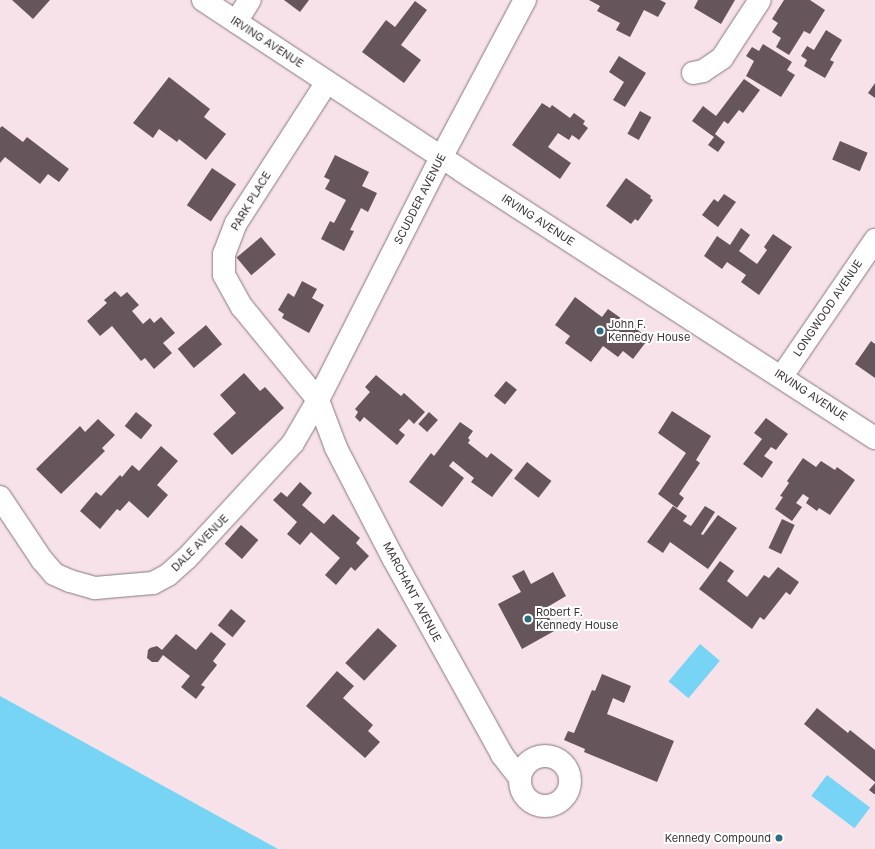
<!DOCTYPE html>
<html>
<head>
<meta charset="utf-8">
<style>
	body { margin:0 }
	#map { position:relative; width:875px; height:849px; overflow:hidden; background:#f6e2e8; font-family:Inter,sans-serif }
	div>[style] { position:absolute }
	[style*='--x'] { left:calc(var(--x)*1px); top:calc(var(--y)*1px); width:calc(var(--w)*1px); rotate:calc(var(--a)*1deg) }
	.water>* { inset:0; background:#77d4f5; transform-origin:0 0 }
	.building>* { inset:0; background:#66565b; transform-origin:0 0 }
	.roads { filter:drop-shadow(0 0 1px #89777d) drop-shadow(0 0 1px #89777d) }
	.minor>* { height:22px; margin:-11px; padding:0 11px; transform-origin:11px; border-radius:11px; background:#fff }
	.minor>.ring { margin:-11px; padding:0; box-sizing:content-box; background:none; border:22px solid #fff; border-radius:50% }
	.dots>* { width:11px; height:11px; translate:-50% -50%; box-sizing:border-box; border:2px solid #fff; border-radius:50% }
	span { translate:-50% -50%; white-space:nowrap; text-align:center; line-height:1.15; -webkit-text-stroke:4px #fff; paint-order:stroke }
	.street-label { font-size:11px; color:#3b3336 }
	.poi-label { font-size:11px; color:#3b3336 }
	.left { translate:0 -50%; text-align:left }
	.right { translate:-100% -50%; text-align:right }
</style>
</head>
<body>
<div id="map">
	<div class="water">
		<div style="left:700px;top:644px;width:26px;height:49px;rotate:40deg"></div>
		<div style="clip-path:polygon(0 696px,278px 849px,0 849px)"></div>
		<div style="left:827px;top:775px;width:54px;height:26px;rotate:37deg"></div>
	</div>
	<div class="building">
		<div style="clip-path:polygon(12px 0,50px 0,33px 19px)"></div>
		<div style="clip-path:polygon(284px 0,309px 0,300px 12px)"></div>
		<div style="clip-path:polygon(589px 0,660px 0,666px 3px,658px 17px,644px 10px,630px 37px,616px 30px,620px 23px,597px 11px,600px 6px)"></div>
		<div style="clip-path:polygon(698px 0,735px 0,721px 24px,694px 8px)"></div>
		<div style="clip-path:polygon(784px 0,810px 0,825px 10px,810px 34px,804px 31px,789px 55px,776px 47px,781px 38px,772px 32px,778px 23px,772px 19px)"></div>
		<div style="clip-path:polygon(415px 1px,427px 10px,401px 45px,421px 60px,404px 83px,362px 52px,386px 20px,395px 27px)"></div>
		<div style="clip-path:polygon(826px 30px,842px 40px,830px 60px,834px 62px,825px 78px,804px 66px,807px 60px,801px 56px,807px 46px,814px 50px)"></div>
		<div style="clip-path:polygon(763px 44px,792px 62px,787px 70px,795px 75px,781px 97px,746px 76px,754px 61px,746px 56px,752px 47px,759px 51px)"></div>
		<div style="clip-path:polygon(619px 56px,646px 73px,625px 107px,613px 100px,624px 82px,609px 72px)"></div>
		<div style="clip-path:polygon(169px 77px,210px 109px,204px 117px,226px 134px,206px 160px,179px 139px,177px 142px,159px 129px,153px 138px,133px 123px)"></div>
		<div style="clip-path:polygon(744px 79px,760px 90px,743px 113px,739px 110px,728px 124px,724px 121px,715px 134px,725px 142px,718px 152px,708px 145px,714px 137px,692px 121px,703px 106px,716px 116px)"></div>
		<div style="clip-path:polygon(875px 83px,875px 98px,868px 93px)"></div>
		<div style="clip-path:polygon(542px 103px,550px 108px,552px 105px,570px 118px,574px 113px,585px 121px,583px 124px,588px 128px,579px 140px,572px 135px,569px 140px,558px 133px,548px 147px,571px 163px,560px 179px,512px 145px)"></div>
		<div style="left:640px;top:111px;width:13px;height:26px;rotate:29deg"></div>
		<div style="clip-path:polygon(2px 126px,23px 142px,27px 137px,69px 169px,59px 182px,48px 174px,40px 184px,5px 157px,0 163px,0 128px)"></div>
		<div style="left:840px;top:141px;width:30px;height:20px;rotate:23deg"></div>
		<div style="clip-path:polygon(335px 155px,369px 172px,362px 186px,377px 193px,368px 212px,361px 208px,350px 230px,354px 231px,344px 251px,321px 239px,330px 221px,334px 223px,346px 200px,325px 189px,330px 180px,324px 177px)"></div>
		<div style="left:212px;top:168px;width:29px;height:45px;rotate:34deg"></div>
		<div style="clip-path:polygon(626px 178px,651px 196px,650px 198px,653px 200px,638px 221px,635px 219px,631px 224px,606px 206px)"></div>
		<div style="clip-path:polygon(724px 194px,736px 202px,718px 227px,702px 215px,714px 199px,718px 202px)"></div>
		<div style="clip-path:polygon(741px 228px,750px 235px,739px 251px,757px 264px,767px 250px,764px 247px,773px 234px,792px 247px,759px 295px,741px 282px,746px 275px,727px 262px,722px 269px,704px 256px,717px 236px,730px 245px)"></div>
		<div style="left:261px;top:237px;width:23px;height:32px;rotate:50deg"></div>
		<div style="clip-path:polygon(302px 281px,317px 289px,312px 298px,324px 305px,309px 333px,282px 318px,284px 314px,278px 310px,288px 293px,294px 297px)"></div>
		<div style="clip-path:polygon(115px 291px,121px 297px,127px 292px,139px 305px,132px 311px,143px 324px,150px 318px,154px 323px,161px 317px,175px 333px,163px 343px,172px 353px,154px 369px,145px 358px,141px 361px,112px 326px,100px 336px,87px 321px,107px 303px,104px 300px)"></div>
		<div style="clip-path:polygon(575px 297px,602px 317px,608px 309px,649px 338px,633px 359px,623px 351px,618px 357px,603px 346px,591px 362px,565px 343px,570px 336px,555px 325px)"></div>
		<div style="left:206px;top:325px;width:25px;height:37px;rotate:50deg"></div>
		<div style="clip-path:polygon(871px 341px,875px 344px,875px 378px,855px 364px)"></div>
		<div style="clip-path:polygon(244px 373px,260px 391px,265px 387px,284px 408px,232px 455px,213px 434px,236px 413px,220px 395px)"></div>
		<div style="clip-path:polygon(376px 375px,401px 396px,404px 393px,425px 412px,414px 424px,409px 419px,399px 430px,405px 435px,397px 445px,364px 417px,360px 422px,355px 417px,358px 412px,355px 409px,370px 392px,365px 387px)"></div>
		<div style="left:506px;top:381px;width:14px;height:19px;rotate:39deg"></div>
		<div style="clip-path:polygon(672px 411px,711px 436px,696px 460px,700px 463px,679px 494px,684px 498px,677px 508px,658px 494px,686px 453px,658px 433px)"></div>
		<div style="left:136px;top:412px;width:21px;height:18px;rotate:39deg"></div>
		<div style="left:429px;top:412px;width:12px;height:16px;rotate:42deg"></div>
		<div style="clip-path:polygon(766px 418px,788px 434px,776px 450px,771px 447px,764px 456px,773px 462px,762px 478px,743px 464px,762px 439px,754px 433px)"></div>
		<div style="clip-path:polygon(98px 419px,115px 435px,102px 448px,105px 451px,61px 494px,36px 469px,80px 426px,85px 432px)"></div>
		<div style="clip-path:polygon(460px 422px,473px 431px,468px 438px,470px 440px,468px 443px,487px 458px,491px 453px,513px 470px,492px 497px,471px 482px,474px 478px,453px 461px,449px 466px,464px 478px,442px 507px,409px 482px,431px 453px,434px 456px)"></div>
		<div style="clip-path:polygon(161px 446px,178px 461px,157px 485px,168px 495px,148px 518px,129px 501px,120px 511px,117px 509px,100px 529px,80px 511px,96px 492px,101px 496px,120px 475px,122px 477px,132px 465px,139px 471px)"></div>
		<div style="clip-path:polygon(803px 458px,816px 467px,821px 461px,835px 470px,837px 467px,855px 480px,830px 515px,819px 508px,817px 511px,806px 503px,809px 498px,803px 494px,796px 503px,802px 507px,792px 521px,775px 509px,783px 497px,780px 496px,789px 483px,787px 481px)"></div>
		<div style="left:527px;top:462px;width:31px;height:21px;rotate:38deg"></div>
		<div style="clip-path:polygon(300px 482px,312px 493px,302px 505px,324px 524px,333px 514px,360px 538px,356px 543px,369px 556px,355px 571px,351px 567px,336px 585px,325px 575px,340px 558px,311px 532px,300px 545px,287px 534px,297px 522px,273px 500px,281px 492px,287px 497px)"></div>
		<div style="clip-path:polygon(673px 506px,687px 516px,683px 521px,691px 526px,705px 506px,715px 512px,701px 534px,703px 535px,718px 515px,737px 528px,708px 569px,670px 542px,663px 553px,647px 542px)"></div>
		<div style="left:782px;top:519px;width:14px;height:32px;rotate:25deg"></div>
		<div style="left:241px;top:525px;width:23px;height:25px;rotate:41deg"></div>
		<div style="clip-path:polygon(720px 561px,734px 571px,727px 581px,747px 597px,764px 575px,769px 578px,778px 567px,799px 582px,790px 595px,786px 592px,764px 620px,760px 617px,752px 629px,699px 589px)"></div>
		<div style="clip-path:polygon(524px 570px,531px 584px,553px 572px,566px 596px,544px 609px,556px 630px,522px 649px,498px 604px,521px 592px,512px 576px)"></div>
		<div style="left:231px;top:609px;width:19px;height:21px;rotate:39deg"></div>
		<div style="left:378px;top:628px;width:26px;height:48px;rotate:43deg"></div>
		<div style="clip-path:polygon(211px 632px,226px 644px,213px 661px,217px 665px,201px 685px,205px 687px,196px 699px,181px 687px,190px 676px,163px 655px,158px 662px,152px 662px,147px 658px,148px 650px,150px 648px,157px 646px,162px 650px,176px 634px,196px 650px)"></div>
		<div style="clip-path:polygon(337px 671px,354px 686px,343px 698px,373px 725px,368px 731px,380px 742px,365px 758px,306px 706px)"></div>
		<div style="clip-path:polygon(602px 674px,631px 686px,624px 703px,613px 698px,607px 714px,674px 741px,657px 782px,584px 752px,585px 749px,564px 740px,568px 731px,574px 733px,592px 690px,595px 691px)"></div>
		<div style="clip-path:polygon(817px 708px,848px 733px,850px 730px,875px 750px,875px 782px,804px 724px)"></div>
		<div style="clip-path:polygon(875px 783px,875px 794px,874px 794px,869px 790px)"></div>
	</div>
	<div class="roads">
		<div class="minor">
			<div style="--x:203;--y:0;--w:310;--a:33.4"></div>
			<div style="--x:462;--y:171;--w:492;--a:32.9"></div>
			<div style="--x:236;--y:22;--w:26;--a:-58"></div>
			<div style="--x:693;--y:73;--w:10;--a:-11"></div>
			<div style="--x:703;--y:71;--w:23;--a:-34"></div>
			<div style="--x:722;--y:58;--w:69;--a:-56.8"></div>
			<div style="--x:327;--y:82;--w:168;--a:122.8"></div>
			<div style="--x:236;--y:223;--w:33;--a:111"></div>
			<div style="--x:224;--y:254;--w:21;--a:90"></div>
			<div style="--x:224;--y:275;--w:37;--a:61"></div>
			<div style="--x:242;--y:307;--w:120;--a:50.7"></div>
			<div style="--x:318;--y:400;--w:51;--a:69.4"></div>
			<div style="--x:336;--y:448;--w:124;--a:62.6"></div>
			<div style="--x:393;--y:558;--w:225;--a:61"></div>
			<div style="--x:502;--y:755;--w:29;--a:52"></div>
			<div style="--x:782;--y:376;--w:165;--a:-55.6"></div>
			<div style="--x:0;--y:497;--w:76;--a:56.3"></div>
			<div style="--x:42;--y:560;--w:18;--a:49"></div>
			<div style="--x:54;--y:574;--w:17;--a:24"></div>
			<div style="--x:70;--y:581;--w:26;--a:16"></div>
			<div style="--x:95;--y:588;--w:58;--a:-4.9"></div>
			<div style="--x:153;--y:583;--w:17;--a:-28"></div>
			<div style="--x:168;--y:575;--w:25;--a:-42"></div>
			<div style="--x:187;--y:558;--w:156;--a:-47.3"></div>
			<div style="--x:293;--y:443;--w:50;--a:-59.8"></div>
			<div style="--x:318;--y:400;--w:274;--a:-63.1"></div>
			<div style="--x:442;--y:156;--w:177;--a:-62"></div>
			<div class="ring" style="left:520px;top:756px;width:28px;height:28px"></div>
		</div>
	</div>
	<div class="dots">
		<div style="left:600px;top:331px;background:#2d6c81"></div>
		<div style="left:528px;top:619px;background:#2d6c81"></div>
		<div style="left:779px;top:838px;background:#2d6c81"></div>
	</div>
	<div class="street-label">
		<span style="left:267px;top:42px;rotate:33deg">IRVING AVENUE</span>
		<span style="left:420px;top:199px;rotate:-63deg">SCUDDER AVENUE</span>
		<span style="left:251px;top:201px;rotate:-59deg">PARK PLACE</span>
		<span style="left:538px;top:220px;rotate:33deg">IRVING AVENUE</span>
		<span style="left:828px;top:308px;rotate:-56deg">LONGWOOD AVENUE</span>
		<span style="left:811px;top:395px;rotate:33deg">IRVING AVENUE</span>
		<span style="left:200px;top:543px;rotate:-45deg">DALE AVENUE</span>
		<span style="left:412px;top:592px;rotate:62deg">MARCHANT AVENUE</span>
	</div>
	<div class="poi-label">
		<span class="left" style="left:608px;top:331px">John F.<br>Kennedy House</span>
		<span class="left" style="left:536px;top:619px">Robert F.<br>Kennedy House</span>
		<span class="right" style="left:771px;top:838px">Kennedy Compound</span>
	</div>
</div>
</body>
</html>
